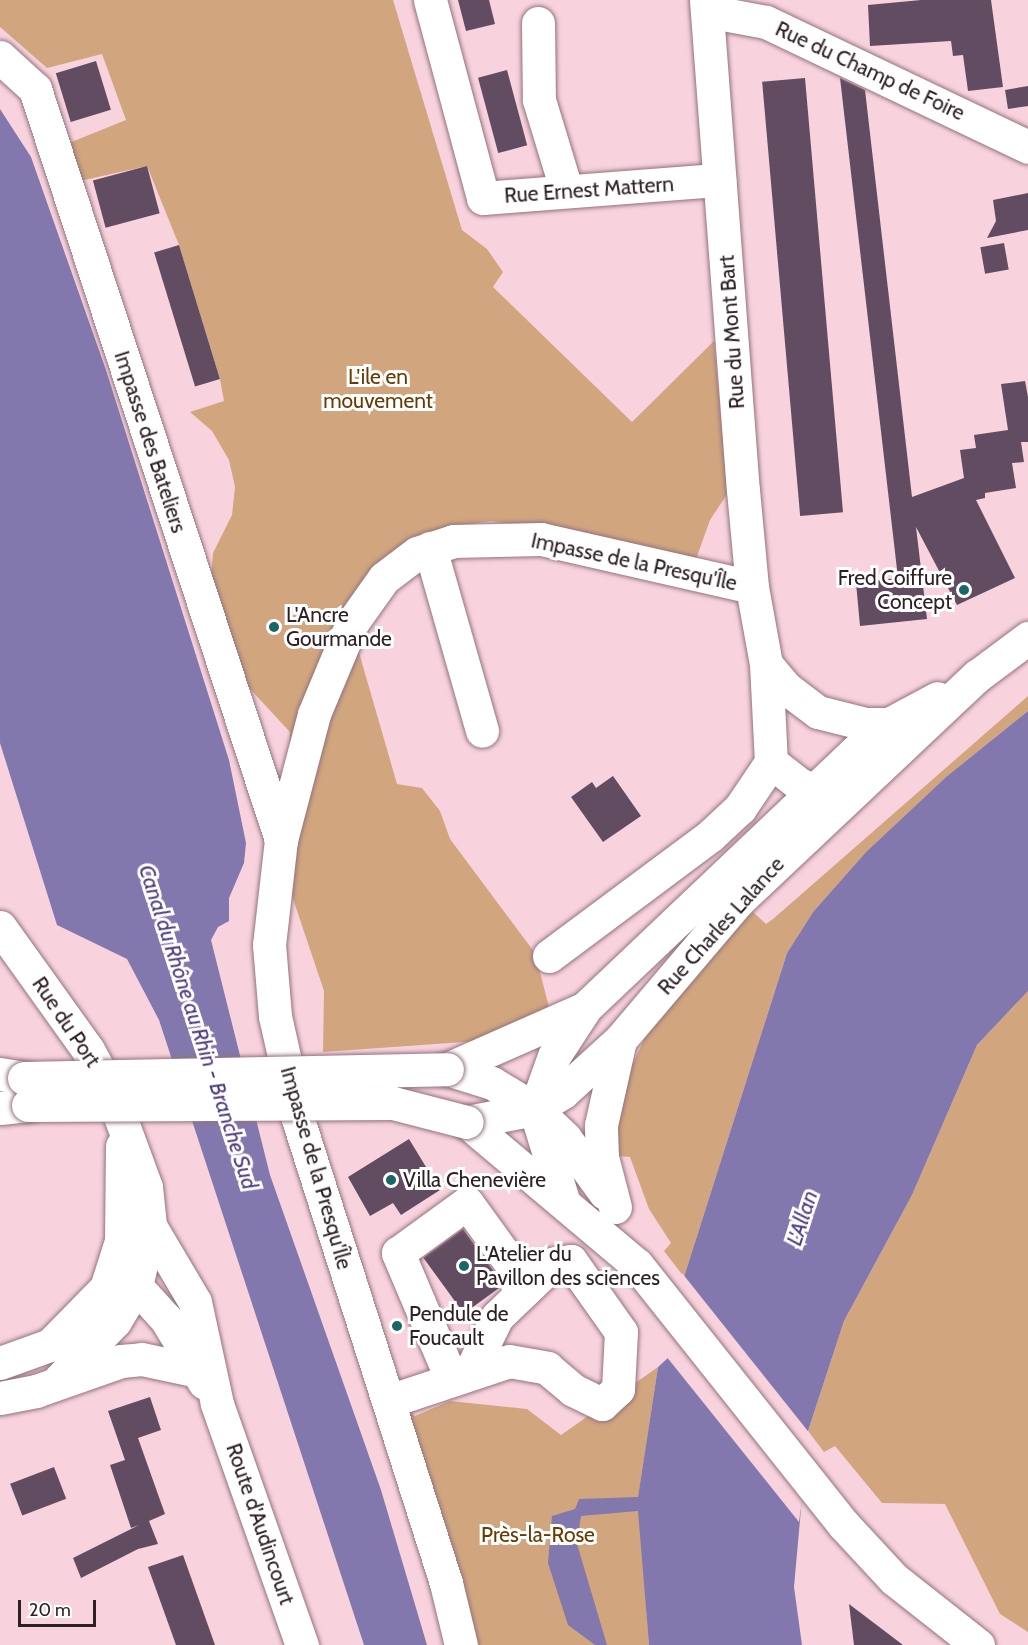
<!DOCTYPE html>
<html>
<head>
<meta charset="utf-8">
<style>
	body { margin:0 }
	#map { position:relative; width:1028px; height:1645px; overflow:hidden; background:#f8d3de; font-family:Cabin,sans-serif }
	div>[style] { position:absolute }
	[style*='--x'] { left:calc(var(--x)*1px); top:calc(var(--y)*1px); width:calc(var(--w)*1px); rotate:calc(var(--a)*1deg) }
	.green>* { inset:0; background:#d1a67f }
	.water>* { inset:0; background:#8378ad }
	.pier>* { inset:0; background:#f8d3de }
	.building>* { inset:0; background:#614c61; transform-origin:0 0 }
	.roads { filter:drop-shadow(0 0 2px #94737d) drop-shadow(0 0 2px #94737d) }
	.minor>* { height:33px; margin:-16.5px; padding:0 16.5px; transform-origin:16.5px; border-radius:16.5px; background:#fff }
	.major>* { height:33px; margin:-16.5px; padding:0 16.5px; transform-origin:16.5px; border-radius:16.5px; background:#fff }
	.bridges { filter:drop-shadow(0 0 2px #94737d) drop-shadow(0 0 2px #94737d) }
	.major-bridge>* { height:33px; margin:-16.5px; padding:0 16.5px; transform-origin:16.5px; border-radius:16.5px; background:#fff }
	.dots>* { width:16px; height:16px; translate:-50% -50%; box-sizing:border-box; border:3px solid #fff; border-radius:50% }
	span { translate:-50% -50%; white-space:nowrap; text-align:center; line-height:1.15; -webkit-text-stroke:6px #fff; paint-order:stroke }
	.street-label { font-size:21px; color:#2e2125 }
	.park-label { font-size:21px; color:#683b03 }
	.poi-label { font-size:21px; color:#2e2125 }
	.right { translate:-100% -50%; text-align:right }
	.left { translate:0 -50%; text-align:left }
	.water-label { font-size:22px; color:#4f3d81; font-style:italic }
	.scale { position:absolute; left:18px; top:1600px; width:78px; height:27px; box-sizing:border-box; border:3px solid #2e2125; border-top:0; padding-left:8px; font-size:18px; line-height:21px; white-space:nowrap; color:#2e2125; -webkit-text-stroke:4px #fff; paint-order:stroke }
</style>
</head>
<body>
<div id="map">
	<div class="green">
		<div style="clip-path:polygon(0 0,393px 0,462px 230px,487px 249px,503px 272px,493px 287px,632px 422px,714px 341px,728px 493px,710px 520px,696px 559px,613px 539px,491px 521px,442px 528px,347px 611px,397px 784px,422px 788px,440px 811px,450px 839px,535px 953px,549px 1007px,492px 1040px,323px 1052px,324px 991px,286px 878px,290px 732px,239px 677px,210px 592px,213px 553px,232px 515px,235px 487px,229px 460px,212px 431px,190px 412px,224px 401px,220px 379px,179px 245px,147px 166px,80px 181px,69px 143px,126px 120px,102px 54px,47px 68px,0 27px)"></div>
		<div style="clip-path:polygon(1028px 696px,1028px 711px,946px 777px,866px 852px,813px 912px,787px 953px,684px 1277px,664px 1251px,671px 1243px,649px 1209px,630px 1157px,619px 1156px,617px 1128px,627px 1076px,648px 1031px,693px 974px,753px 912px,766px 924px,773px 919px)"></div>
		<div style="clip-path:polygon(1028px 991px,1028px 1632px,1000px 1614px,945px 1504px,882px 1503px,835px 1446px,824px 1452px,808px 1431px,844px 1321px,912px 1195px,977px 1045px)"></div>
		<div style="clip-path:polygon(658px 1367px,638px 1498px,649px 1645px,461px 1645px,389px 1401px,415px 1416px,450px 1401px,527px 1409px,561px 1435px)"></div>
	</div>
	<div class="water">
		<div style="clip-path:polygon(0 109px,31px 157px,106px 370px,229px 760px,246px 843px,244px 863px,229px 898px,229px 921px,218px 927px,211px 940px,270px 1175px,381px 1490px,427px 1645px,364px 1645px,159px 1020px,127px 959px,57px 925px,0 743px)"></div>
		<div style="clip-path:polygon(1028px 711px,1028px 991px,977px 1045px,912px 1195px,844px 1321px,808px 1431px,794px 1587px,802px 1645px,649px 1645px,638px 1511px,581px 1516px,577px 1544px,607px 1645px,595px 1645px,568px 1625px,548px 1563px,552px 1516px,575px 1509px,579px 1499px,638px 1497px,658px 1367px,669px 1357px,684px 1277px,787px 953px,813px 912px,866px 852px,946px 777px)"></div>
	</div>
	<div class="pier">
		<div style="clip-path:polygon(682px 1273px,811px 1435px,799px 1522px,666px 1356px)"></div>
	</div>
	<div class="building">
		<div style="clip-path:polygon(458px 0,489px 0,495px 24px,466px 31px)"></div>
		<div style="clip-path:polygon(921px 0,991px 0,1003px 87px,968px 91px,963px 55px,953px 56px,951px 41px,870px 46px,868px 5px)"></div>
		<div style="left:96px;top:61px;width:51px;height:42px;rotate:73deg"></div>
		<div style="left:507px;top:70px;width:78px;height:30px;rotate:75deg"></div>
		<div style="left:805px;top:78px;width:436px;height:43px;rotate:85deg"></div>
		<div style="clip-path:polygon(840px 78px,865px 90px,912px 497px,964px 478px,960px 450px,976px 448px,974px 435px,1008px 430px,1001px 384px,1025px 381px,1028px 397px,1028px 442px,1021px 442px,1024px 462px,1012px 463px,1016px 488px,985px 493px,985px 498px,976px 500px,1015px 578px,957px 605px,916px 527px,927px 619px,860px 626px,856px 583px,898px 578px)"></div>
		<div style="clip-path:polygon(1028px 86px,1028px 106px,1008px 109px,1005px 90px)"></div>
		<div style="left:147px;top:166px;width:49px;height:56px;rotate:75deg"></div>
		<div style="clip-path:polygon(1028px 193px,1028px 230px,987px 238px,996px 221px,993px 200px)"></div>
		<div style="left:1004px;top:243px;width:27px;height:24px;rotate:80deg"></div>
		<div style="left:179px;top:245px;width:140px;height:26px;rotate:73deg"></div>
		<div style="clip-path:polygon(613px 776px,641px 816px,603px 842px,571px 797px,592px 782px,596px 788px)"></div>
		<div style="clip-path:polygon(409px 1139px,440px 1190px,401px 1215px,393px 1203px,370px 1216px,348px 1177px)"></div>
		<div style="left:463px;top:1229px;width:69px;height:49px;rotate:54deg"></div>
		<div style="clip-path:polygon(150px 1397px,161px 1430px,138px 1438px,165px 1514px,149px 1521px,158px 1544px,138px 1549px,81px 1578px,73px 1558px,139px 1525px,131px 1528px,110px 1465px,125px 1460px,108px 1411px)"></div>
		<div style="left:54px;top:1467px;width:34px;height:47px;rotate:69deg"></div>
		<div style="clip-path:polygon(183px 1555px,215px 1645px,176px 1645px,148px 1567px)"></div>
		<div style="clip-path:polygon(849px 1604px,903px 1645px,854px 1645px)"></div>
	</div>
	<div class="roads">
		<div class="minor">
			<div style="--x:430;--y:0;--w:205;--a:75"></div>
			<div style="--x:483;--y:198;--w:237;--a:-4.4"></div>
			<div style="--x:706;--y:0;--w:491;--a:85.7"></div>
			<div style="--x:743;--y:490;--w:97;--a:84.7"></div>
			<div style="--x:752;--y:587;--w:78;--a:79.7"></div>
			<div style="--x:766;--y:664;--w:98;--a:87.1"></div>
			<div style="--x:771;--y:762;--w:36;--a:38"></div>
			<div style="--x:799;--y:784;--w:43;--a:21.8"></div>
			<div style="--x:707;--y:11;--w:60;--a:10.6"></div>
			<div style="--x:766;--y:22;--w:290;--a:25.5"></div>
			<div style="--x:538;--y:23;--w:77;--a:89.3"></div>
			<div style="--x:539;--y:100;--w:93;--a:73.1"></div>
			<div style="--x:0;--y:57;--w:47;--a:42.4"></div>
			<div style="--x:35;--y:89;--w:790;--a:71.86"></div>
			<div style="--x:430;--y:548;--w:190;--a:74.1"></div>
			<div style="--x:766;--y:664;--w:31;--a:50"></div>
			<div style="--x:786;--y:688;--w:40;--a:37"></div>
			<div style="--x:818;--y:712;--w:49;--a:14.3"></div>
			<div style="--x:865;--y:724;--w:24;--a:0"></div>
			<div style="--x:549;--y:956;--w:201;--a:-36.7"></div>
			<div style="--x:710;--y:836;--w:41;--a:-43"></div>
			<div style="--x:740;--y:808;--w:55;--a:-56"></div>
			<div style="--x:451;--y:1378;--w:136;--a:-113"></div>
			<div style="--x:398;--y:1253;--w:85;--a:-35.9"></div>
			<div style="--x:467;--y:1203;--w:102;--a:54.1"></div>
			<div style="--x:389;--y:1401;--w:126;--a:-18.4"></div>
			<div style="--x:509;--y:1361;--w:39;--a:10"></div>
			<div style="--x:547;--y:1368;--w:34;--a:40"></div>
			<div style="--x:573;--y:1390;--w:32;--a:26"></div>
			<div style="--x:602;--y:1404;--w:22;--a:-43"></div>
			<div style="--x:618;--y:1389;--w:57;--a:-87"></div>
			<div style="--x:621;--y:1332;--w:87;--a:-125.2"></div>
			<div style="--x:571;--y:1261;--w:19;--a:171"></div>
			<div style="--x:552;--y:1264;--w:76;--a:136.1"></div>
			<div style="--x:497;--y:1317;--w:59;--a:116.1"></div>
			<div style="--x:461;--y:1645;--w:64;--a:-103.6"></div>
			<div style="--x:446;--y:1583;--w:487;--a:-107.7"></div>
			<div style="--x:298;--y:1119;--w:106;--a:-102.6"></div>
			<div style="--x:275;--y:1016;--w:71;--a:-94.8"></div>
			<div style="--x:269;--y:945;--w:106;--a:-83.5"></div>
			<div style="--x:281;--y:840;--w:130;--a:-75.3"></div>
			<div style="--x:314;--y:714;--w:99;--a:-67.3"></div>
			<div style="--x:352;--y:623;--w:55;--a:-54.6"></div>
			<div style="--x:384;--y:578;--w:41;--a:-37.1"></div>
			<div style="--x:417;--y:553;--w:38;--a:-18"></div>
			<div style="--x:453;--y:541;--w:88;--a:-1.3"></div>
			<div style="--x:541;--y:539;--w:216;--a:12.8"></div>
		</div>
		<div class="major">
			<div style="--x:0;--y:927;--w:151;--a:54.4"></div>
			<div style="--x:88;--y:1050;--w:48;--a:61.3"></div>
			<div style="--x:111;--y:1092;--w:101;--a:69.8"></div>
			<div style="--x:146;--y:1187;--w:39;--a:84"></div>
			<div style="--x:150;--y:1226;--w:62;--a:103.1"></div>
			<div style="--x:136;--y:1286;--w:41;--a:121"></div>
			<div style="--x:115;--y:1321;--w:81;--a:133.5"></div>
			<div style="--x:447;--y:1069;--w:151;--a:-23.8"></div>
			<div style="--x:585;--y:1008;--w:373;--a:-43.5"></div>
			<div style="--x:856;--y:751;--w:43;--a:-39.3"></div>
			<div style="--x:889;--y:724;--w:55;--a:-28"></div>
			<div style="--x:447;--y:1069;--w:47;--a:17.3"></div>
			<div style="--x:492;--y:1083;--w:50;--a:31.2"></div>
			<div style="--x:535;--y:1109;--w:42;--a:44"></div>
			<div style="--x:565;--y:1138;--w:68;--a:54"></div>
			<div style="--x:0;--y:1074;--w:24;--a:9"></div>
			<div style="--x:0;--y:1108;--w:28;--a:-6"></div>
			<div style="--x:467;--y:1122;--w:222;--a:40.1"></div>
			<div style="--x:637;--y:1265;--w:331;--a:51.5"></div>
			<div style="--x:843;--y:1524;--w:75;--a:47.2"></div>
			<div style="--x:894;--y:1579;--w:107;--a:38.2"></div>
			<div style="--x:467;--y:1122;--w:69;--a:-10.8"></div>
			<div style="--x:535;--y:1109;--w:33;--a:-31"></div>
			<div style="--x:563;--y:1092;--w:77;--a:-42.4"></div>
			<div style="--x:563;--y:1200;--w:95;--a:-107.1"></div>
			<div style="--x:535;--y:1109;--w:56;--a:-70.3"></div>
			<div style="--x:554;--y:1056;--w:55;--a:-56.9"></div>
			<div style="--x:615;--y:1207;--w:52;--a:-104.6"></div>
			<div style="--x:602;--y:1157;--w:32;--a:-92"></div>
			<div style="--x:601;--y:1125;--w:87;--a:-77.4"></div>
			<div style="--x:620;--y:1040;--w:181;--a:-49.7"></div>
			<div style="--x:737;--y:902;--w:330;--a:-43.3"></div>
			<div style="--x:977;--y:676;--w:64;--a:-36.7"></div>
			<div style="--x:150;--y:1226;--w:88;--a:59.4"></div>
			<div style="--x:195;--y:1302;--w:104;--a:77.8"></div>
			<div style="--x:217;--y:1404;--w:256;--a:70.6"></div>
			<div style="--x:128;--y:1268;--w:20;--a:66"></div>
			<div style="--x:136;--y:1286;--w:45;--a:47.7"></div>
			<div style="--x:166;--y:1319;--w:74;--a:58.9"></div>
			<div style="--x:0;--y:1363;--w:53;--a:-19.8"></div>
			<div style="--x:50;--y:1345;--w:80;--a:-45.5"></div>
			<div style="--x:106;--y:1288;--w:49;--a:-72.3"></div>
			<div style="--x:121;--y:1241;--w:95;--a:-89.4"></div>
			<div style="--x:0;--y:1398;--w:37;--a:-11"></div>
			<div style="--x:36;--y:1391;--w:90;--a:-19.4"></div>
			<div style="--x:121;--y:1361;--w:21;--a:-5"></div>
			<div style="--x:142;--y:1359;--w:57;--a:12.1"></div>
		</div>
	</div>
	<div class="bridges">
		<div class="major-bridge">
			<div style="--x:24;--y:1078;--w:423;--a:-1.2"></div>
			<div style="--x:28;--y:1105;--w:365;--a:-0.3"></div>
			<div style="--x:393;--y:1103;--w:76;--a:14.4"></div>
		</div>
	</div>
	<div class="dots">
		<div style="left:964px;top:590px;background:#186667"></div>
		<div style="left:274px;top:627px;background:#186667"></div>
		<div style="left:391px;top:1180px;background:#186667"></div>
		<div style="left:464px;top:1266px;background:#186667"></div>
		<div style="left:397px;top:1326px;background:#186667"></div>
	</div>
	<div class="street-label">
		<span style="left:870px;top:71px;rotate:25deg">Rue du Champ de Foire</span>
		<span style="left:589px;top:190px;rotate:-4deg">Rue Ernest Mattern</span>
		<span style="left:732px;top:332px;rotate:-94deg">Rue du Mont Bart</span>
		<span style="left:150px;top:442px;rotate:72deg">Impasse des Bateliers</span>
		<span style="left:634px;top:562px;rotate:12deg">Impasse de la Presqu'Île</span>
		<span style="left:721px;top:926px;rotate:-48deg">Rue Charles Lalance</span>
		<span style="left:66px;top:1022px;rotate:56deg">Rue du Port</span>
		<span style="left:316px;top:1168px;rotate:74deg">Impasse de la Presqu'Île</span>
		<span style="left:260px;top:1524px;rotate:71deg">Route d'Audincourt</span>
	</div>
	<div class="park-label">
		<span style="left:378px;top:389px">L'ile en<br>mouvement</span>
		<span style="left:538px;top:1535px">Près-la-Rose</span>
	</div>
	<div class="poi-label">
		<span class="right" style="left:952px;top:590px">Fred Coiffure<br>Concept</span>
		<span class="left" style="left:286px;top:627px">L'Ancre<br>Gourmande</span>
		<span class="left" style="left:403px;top:1180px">Villa Chenevière</span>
		<span class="left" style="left:476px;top:1266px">L'Atelier du<br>Pavillon des sciences</span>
		<span class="left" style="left:409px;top:1326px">Pendule de<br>Foucault</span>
	</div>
	<div class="water-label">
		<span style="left:198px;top:1027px;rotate:72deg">Canal du Rhône au Rhin - Branche Sud</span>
		<span style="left:802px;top:1218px;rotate:-72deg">L'Allan</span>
	</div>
	<div class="scale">20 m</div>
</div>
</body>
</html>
